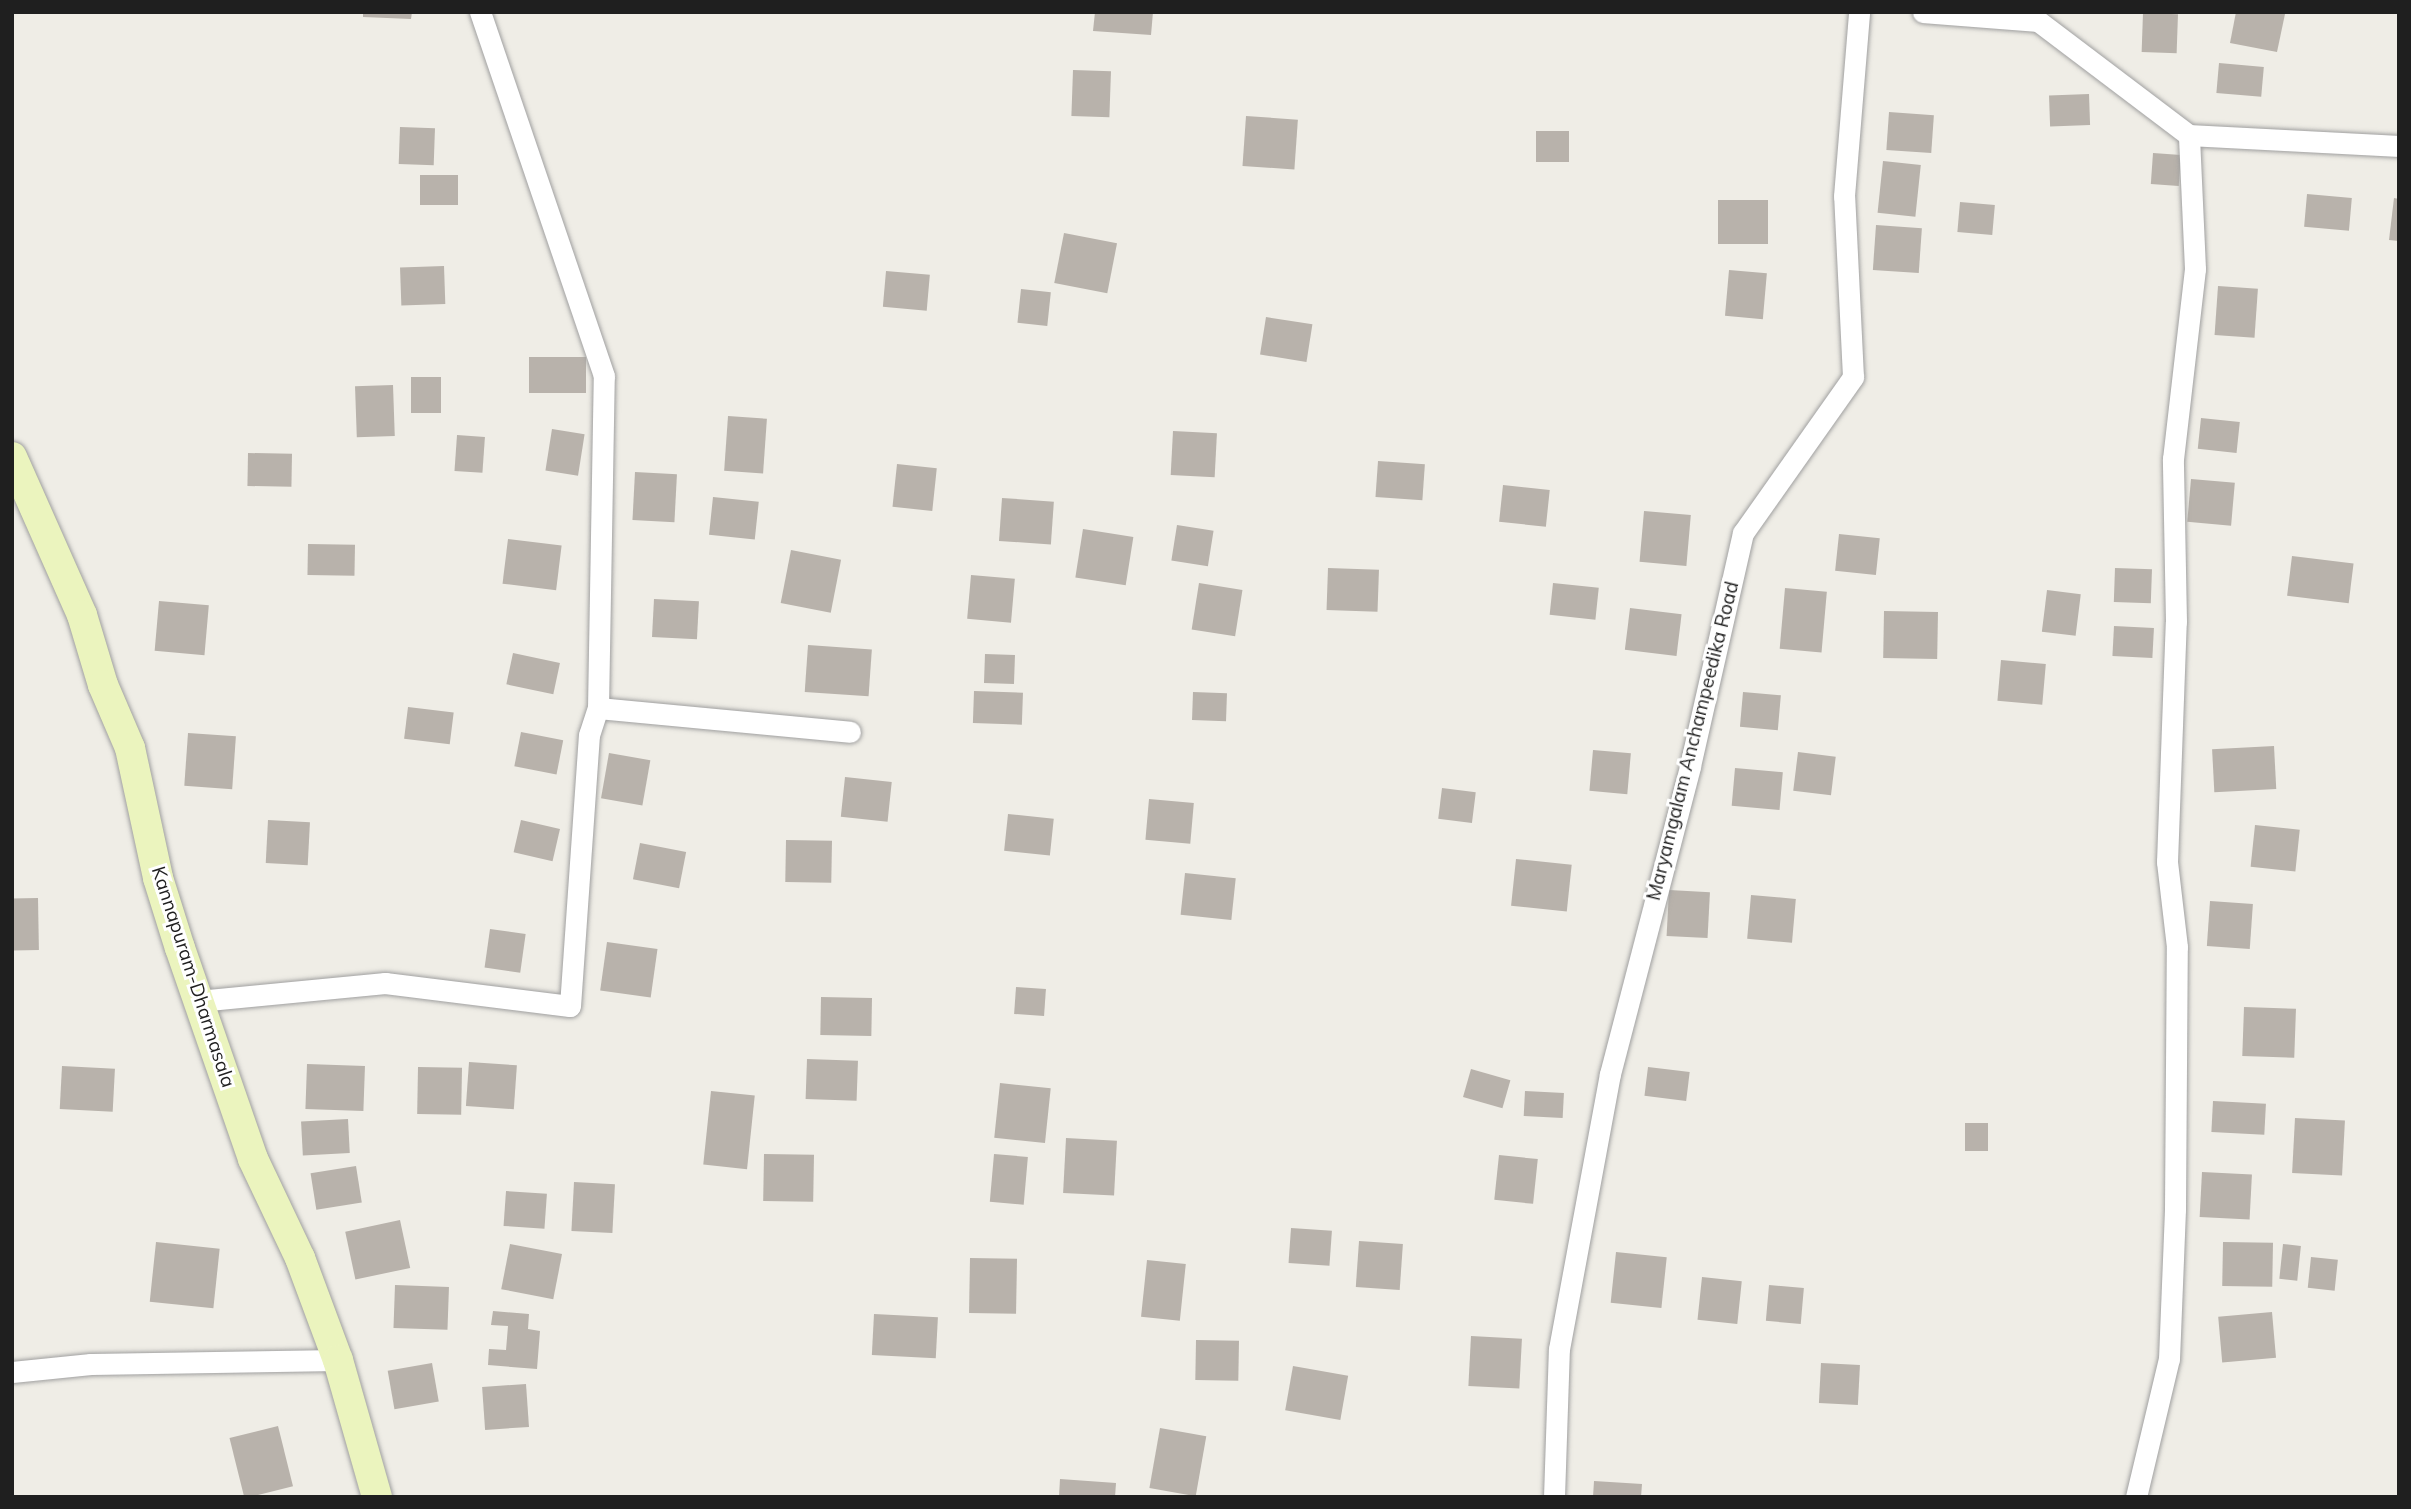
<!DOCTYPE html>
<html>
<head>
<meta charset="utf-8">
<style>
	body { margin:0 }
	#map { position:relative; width:2411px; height:1509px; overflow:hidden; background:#efede6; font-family:Mulish,sans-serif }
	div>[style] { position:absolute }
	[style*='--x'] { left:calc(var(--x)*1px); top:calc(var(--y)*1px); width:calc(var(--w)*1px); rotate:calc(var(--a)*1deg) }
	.building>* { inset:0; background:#b8b2ab; transform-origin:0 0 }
	.roads { filter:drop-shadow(0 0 2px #a0a0a0) drop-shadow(0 0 2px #a0a0a0) }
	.street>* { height:21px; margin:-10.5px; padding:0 10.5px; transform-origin:10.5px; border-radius:10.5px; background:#fff }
	.secondary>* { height:30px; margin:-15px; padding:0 15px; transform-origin:15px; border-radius:15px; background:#ebf4be }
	span { translate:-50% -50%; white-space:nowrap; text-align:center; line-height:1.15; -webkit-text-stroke:6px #fff; paint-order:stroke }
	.street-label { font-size:19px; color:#1f1f1f }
	.frame { position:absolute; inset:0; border:14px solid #1f1f1f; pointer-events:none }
</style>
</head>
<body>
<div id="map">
	<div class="building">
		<div style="clip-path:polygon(363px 12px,412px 12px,411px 19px,363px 17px)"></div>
		<div style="clip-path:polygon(1095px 12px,1153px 12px,1151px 35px,1093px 31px)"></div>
		<div style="clip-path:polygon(2236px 12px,2285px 14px,2277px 52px,2230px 43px)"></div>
		<div style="left:2143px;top:13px;width:35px;height:39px;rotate:2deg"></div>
		<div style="left:2219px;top:63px;width:45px;height:30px;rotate:5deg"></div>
		<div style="left:1073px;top:70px;width:38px;height:46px;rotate:2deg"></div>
		<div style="left:2089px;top:94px;width:31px;height:40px;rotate:88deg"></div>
		<div style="left:1889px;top:112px;width:45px;height:38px;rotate:4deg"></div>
		<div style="left:1246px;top:116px;width:52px;height:50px;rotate:4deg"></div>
		<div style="left:400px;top:127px;width:35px;height:37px;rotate:2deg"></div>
		<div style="left:1536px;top:131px;width:33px;height:31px"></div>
		<div style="left:2153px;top:153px;width:28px;height:31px;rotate:4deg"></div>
		<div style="left:1883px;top:161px;width:38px;height:52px;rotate:6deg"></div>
		<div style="left:420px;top:175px;width:38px;height:30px"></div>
		<div style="left:2307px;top:194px;width:45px;height:33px;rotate:5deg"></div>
		<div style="clip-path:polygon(2394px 198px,2399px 199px,2399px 241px,2389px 240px)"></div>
		<div style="left:1718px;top:200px;width:50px;height:44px"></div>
		<div style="left:1960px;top:202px;width:35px;height:30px;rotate:5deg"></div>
		<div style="left:1876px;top:225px;width:46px;height:45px;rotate:4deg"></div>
		<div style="left:1064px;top:233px;width:54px;height:51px;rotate:11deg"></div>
		<div style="left:444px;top:266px;width:38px;height:44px;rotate:88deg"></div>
		<div style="left:1729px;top:270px;width:38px;height:46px;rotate:5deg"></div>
		<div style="left:886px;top:271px;width:44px;height:36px;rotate:5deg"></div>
		<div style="left:2218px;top:286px;width:40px;height:49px;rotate:4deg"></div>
		<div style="left:1021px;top:289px;width:30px;height:34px;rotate:6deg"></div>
		<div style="left:1266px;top:317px;width:47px;height:38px;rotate:9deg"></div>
		<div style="left:529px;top:357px;width:57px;height:36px"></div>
		<div style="left:411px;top:377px;width:30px;height:36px"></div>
		<div style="left:393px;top:385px;width:51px;height:38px;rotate:88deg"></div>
		<div style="left:728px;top:416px;width:39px;height:55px;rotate:4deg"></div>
		<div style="left:2201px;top:418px;width:39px;height:31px;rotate:6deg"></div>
		<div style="left:552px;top:429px;width:33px;height:42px;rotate:9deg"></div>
		<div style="left:1173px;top:431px;width:44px;height:44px;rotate:3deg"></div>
		<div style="left:457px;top:435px;width:28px;height:36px;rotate:4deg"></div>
		<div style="left:248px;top:453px;width:44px;height:33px;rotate:1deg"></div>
		<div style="left:1378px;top:461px;width:47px;height:36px;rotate:4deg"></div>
		<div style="left:897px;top:464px;width:40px;height:43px;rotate:6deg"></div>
		<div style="left:635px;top:472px;width:42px;height:48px;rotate:3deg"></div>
		<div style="left:2191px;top:479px;width:44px;height:43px;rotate:5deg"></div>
		<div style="left:1503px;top:485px;width:47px;height:37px;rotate:6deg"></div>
		<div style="left:713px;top:497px;width:46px;height:38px;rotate:6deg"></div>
		<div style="left:1002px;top:498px;width:52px;height:43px;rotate:4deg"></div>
		<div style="left:1644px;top:511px;width:47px;height:51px;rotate:5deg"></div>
		<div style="left:1177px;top:525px;width:37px;height:36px;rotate:9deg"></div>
		<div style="left:1083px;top:529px;width:51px;height:49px;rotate:9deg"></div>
		<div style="left:1839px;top:534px;width:41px;height:37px;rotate:6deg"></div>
		<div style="left:508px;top:539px;width:54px;height:45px;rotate:7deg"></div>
		<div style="left:308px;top:544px;width:47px;height:31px;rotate:1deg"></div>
		<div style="left:791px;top:550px;width:51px;height:54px;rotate:11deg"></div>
		<div style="left:2292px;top:556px;width:62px;height:40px;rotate:7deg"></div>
		<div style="left:1328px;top:568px;width:51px;height:42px;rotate:2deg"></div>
		<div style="left:2115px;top:568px;width:37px;height:34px;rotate:2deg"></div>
		<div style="left:971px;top:575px;width:44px;height:44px;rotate:5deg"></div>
		<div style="left:1199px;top:583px;width:44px;height:47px;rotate:9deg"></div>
		<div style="left:1553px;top:583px;width:46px;height:32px;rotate:6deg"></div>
		<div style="left:1785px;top:588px;width:42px;height:61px;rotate:5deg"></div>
		<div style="left:2047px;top:590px;width:34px;height:42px;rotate:7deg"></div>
		<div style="left:654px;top:599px;width:45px;height:38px;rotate:3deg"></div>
		<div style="left:159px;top:601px;width:50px;height:50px;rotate:5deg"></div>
		<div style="left:1630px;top:608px;width:52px;height:42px;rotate:7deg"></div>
		<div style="left:1884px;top:611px;width:54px;height:47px;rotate:1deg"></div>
		<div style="left:2114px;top:626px;width:40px;height:30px;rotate:3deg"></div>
		<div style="left:808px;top:645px;width:64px;height:47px;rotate:4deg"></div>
		<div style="left:513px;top:653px;width:48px;height:32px;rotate:12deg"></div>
		<div style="left:985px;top:654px;width:30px;height:29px;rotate:2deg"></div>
		<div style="left:2001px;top:660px;width:45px;height:41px;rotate:5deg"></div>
		<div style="left:974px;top:691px;width:49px;height:32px;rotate:2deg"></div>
		<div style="left:1193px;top:692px;width:34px;height:28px;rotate:2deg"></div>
		<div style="left:1743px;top:692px;width:38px;height:35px;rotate:5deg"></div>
		<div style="left:408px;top:707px;width:46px;height:32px;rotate:7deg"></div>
		<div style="left:521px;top:732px;width:43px;height:35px;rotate:11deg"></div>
		<div style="left:188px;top:733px;width:48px;height:53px;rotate:4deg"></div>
		<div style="left:2274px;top:746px;width:43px;height:62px;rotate:87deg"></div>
		<div style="left:1593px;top:750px;width:38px;height:41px;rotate:5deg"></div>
		<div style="left:1798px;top:752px;width:38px;height:39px;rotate:7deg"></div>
		<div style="left:609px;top:753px;width:42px;height:46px;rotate:10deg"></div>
		<div style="left:1735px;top:768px;width:48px;height:38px;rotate:5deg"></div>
		<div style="left:845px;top:777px;width:47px;height:40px;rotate:6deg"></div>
		<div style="left:1442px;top:788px;width:34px;height:31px;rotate:7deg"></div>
		<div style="left:1149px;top:799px;width:45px;height:41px;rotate:5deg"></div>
		<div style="left:1008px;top:814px;width:46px;height:37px;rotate:6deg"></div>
		<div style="left:268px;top:820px;width:42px;height:43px;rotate:3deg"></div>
		<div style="left:521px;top:820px;width:40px;height:33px;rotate:13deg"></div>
		<div style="left:2255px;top:825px;width:45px;height:42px;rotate:6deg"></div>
		<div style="left:786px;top:840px;width:46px;height:42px;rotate:1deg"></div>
		<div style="left:640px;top:843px;width:47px;height:37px;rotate:11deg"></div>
		<div style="left:1516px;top:859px;width:56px;height:47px;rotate:6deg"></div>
		<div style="left:1185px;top:873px;width:51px;height:42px;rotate:6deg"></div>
		<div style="left:1669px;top:890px;width:41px;height:46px;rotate:3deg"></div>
		<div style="left:1751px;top:895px;width:45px;height:44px;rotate:5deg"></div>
		<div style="left:38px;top:898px;width:52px;height:26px;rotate:89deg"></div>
		<div style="left:2210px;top:901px;width:43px;height:45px;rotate:4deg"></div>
		<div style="left:490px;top:929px;width:36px;height:39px;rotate:8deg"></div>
		<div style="left:607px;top:942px;width:51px;height:49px;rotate:8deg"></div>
		<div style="left:1016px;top:987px;width:30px;height:27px;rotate:4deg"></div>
		<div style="left:821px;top:997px;width:51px;height:38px;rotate:1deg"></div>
		<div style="left:2244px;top:1007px;width:52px;height:49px;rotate:2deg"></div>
		<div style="left:807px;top:1059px;width:51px;height:40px;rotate:2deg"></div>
		<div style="left:469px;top:1062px;width:48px;height:44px;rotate:4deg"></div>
		<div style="left:307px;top:1064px;width:58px;height:45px;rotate:2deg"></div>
		<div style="left:62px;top:1066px;width:53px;height:43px;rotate:3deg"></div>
		<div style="left:418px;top:1067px;width:44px;height:47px;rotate:1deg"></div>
		<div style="left:1648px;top:1067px;width:42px;height:29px;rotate:7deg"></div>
		<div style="left:1471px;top:1069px;width:41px;height:29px;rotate:16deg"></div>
		<div style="left:1000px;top:1083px;width:51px;height:55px;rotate:6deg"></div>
		<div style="left:711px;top:1091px;width:44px;height:74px;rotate:6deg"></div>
		<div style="left:1525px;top:1091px;width:39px;height:25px;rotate:3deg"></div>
		<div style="left:2213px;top:1101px;width:53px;height:31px;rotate:3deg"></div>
		<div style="left:2295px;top:1118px;width:50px;height:55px;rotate:3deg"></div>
		<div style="left:348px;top:1119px;width:34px;height:47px;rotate:87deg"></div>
		<div style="left:1965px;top:1123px;width:23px;height:28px"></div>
		<div style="left:1066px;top:1138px;width:51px;height:55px;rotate:3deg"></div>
		<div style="left:764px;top:1154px;width:50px;height:47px;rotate:1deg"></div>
		<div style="left:994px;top:1154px;width:34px;height:48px;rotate:5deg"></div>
		<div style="left:1499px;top:1155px;width:39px;height:45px;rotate:6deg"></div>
		<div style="left:356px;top:1166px;width:37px;height:46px;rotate:81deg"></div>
		<div style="left:2202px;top:1172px;width:50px;height:45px;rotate:3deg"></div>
		<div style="left:574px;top:1182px;width:41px;height:49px;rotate:3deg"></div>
		<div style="left:506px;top:1191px;width:41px;height:35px;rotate:4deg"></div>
		<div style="left:400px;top:1220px;width:49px;height:56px;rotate:78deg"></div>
		<div style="left:1291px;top:1228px;width:41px;height:35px;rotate:4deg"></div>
		<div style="left:1359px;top:1241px;width:44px;height:46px;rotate:4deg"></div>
		<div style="left:156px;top:1242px;width:64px;height:60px;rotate:6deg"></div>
		<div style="left:2223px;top:1242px;width:50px;height:44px;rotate:1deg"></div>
		<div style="left:510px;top:1244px;width:53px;height:46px;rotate:11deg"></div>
		<div style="left:2283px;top:1244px;width:18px;height:35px;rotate:6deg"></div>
		<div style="left:1616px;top:1252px;width:51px;height:51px;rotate:6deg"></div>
		<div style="left:2311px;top:1257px;width:27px;height:31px;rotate:6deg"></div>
		<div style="left:970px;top:1258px;width:47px;height:55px;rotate:1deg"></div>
		<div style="left:1147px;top:1260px;width:39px;height:57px;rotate:6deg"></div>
		<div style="left:1702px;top:1277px;width:40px;height:43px;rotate:6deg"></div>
		<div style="left:395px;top:1285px;width:54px;height:43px;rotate:2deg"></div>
		<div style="left:1769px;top:1285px;width:35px;height:36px;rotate:5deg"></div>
		<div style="clip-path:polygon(493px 1311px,529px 1314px,528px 1329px,540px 1331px,537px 1369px,488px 1365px,489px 1349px,506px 1350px,508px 1326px,491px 1325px)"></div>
		<div style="left:2272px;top:1312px;width:46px;height:54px;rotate:85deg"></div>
		<div style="left:874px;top:1314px;width:64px;height:41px;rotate:3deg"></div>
		<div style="left:1471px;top:1336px;width:51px;height:50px;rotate:3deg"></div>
		<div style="left:1196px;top:1340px;width:43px;height:40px;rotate:1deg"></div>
		<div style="left:432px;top:1363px;width:39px;height:45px;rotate:80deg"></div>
		<div style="left:1821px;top:1363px;width:39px;height:40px;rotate:3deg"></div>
		<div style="left:1293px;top:1366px;width:56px;height:45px;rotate:10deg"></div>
		<div style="left:526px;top:1384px;width:43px;height:44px;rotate:86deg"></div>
		<div style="left:278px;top:1426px;width:62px;height:50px;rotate:76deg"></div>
		<div style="left:1160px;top:1428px;width:47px;height:61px;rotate:10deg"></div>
		<div style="clip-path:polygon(1060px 1479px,1116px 1483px,1115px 1497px,1059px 1497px)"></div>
		<div style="clip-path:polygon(1594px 1481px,1642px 1484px,1641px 1497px,1593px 1497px)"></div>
	</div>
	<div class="roads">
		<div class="street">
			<div style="--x:1923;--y:12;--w:115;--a:4.5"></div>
			<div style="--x:2038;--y:21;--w:189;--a:37.1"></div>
			<div style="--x:2189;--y:135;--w:210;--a:3"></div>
			<div style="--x:598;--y:708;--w:253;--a:5.4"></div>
			<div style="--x:198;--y:1001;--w:188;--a:-5.5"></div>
			<div style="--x:385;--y:983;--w:186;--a:7.1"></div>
			<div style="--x:570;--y:1006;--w:272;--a:-86"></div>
			<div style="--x:589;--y:735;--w:28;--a:-72"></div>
			<div style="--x:598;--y:708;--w:332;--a:-89"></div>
			<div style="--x:604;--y:376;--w:385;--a:-108.8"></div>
			<div style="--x:12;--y:1372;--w:79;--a:-5.8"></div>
			<div style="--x:91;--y:1364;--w:247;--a:-0.9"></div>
			<div style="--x:1554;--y:1497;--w:148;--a:-88.1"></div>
			<div style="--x:1559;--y:1349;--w:280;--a:-79.5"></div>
			<div style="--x:1610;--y:1074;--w:318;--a:-75.4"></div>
			<div style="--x:1690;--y:766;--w:239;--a:-77.2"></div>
			<div style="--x:1743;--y:533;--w:191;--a:-54.8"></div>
			<div style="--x:1853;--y:377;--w:181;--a:-92.8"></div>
			<div style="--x:1844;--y:196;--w:185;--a:-85.3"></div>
			<div style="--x:2136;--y:1497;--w:142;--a:-76.6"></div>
			<div style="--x:2169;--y:1359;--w:150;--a:-87.7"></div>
			<div style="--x:2175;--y:1209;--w:262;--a:-89.6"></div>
			<div style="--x:2177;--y:947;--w:86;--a:-96.7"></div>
			<div style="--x:2167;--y:862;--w:240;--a:-87.9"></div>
			<div style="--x:2176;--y:622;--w:163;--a:-91.1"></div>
			<div style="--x:2173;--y:459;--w:191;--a:-83.4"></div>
			<div style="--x:2195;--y:269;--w:134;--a:-92.6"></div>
		</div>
		<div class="secondary">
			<div style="--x:12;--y:457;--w:173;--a:66.1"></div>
			<div style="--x:82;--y:615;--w:73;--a:73.3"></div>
			<div style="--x:103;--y:685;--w:69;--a:66.8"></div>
			<div style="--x:130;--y:748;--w:133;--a:77.8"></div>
			<div style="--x:158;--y:878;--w:73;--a:72.6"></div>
			<div style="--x:180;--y:948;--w:223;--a:70.9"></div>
			<div style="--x:253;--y:1159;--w:110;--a:64.6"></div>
			<div style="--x:300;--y:1258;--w:109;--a:69.6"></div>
			<div style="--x:338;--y:1360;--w:142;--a:74.1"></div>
		</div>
	</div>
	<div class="street-label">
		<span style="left:1693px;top:741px;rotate:-76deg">Maryamgalam Anchampeedika Road</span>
		<span style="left:193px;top:977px;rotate:72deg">Kannapuram-Dharmasala</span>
	</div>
	<div class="frame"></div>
</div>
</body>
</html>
